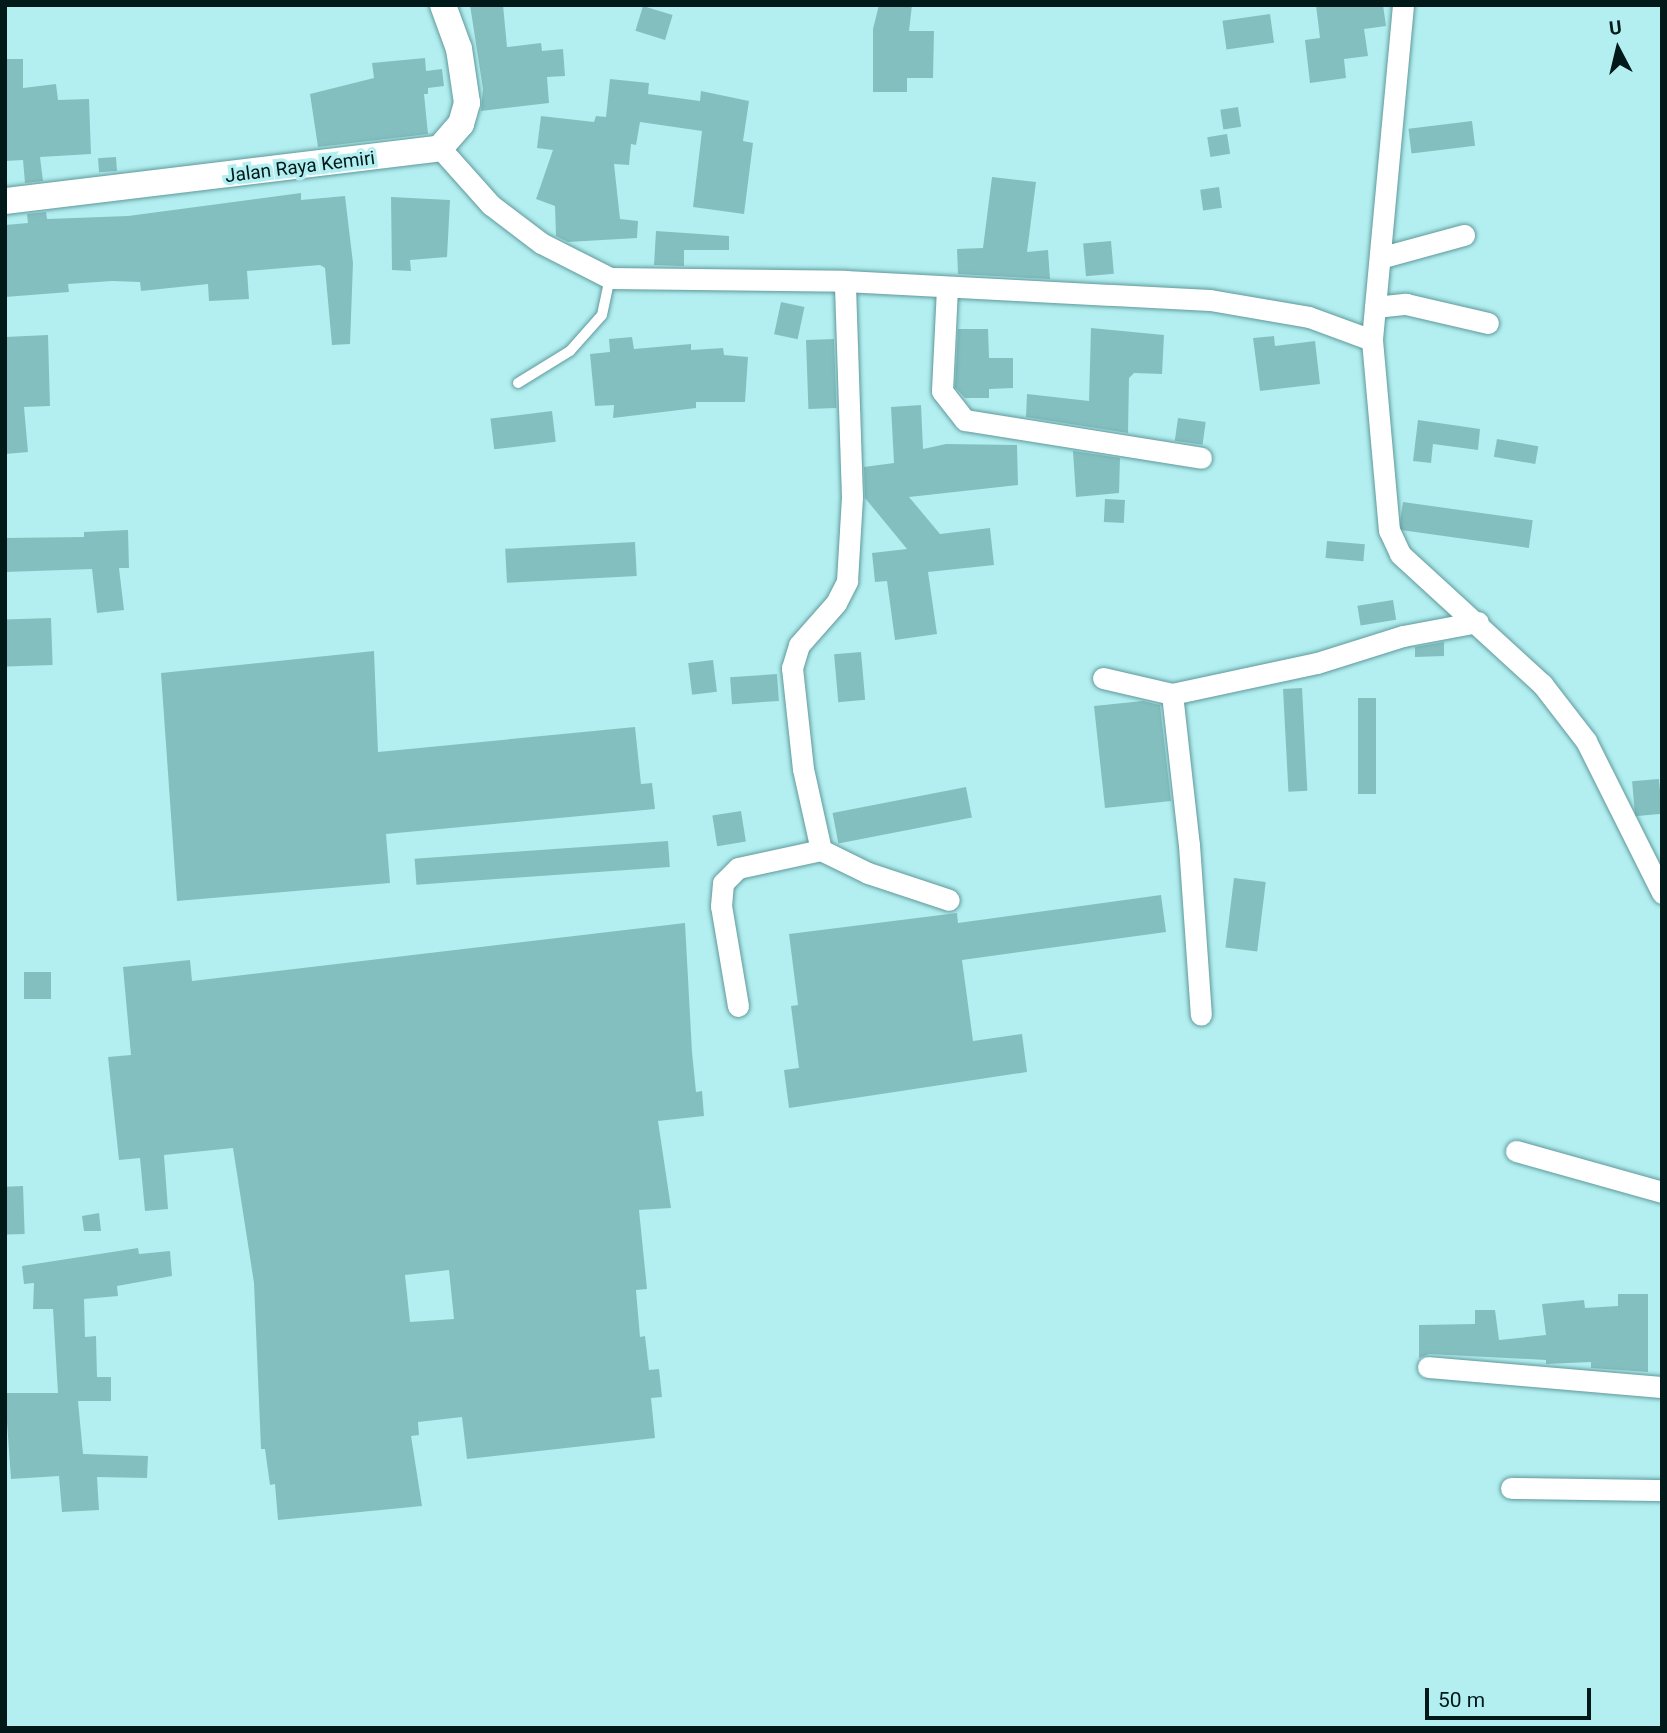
<!DOCTYPE html>
<html>
<head>
<meta charset="utf-8">
<style>
	body { margin:0 }
	#map { position:relative; width:1667px; height:1733px; overflow:hidden; background:#b3eff1; font-family:Roboto,sans-serif }
	div>[style] { position:absolute }
	[style*='--x'] { left:calc(var(--x)*1px); top:calc(var(--y)*1px); width:calc(var(--w)*1px); rotate:calc(var(--a)*1deg) }
	.building>* { inset:0; background:#84bfc0; transform-origin:0 0 }
	.roads { filter:drop-shadow(0 0 2px #60999b) drop-shadow(0 0 2px #60999b) }
	.service>* { height:10px; margin:-5px; padding:0 5px; transform-origin:5px; border-radius:5px; background:#fff }
	.minor>* { height:21px; margin:-10.5px; padding:0 10.5px; transform-origin:10.5px; border-radius:10.5px; background:#fff }
	.tertiary>* { height:26px; margin:-13px; padding:0 13px; transform-origin:13px; border-radius:13px; background:#fff }
	span { translate:-50% -50%; white-space:nowrap; text-align:center; line-height:1.15; -webkit-text-stroke:7px #b3eff1; paint-order:stroke }
	.street-label { font-size:19px; color:#02191a }
	.frame { position:absolute; inset:0; border:7px solid #02191a; pointer-events:none }
	.north { position:absolute; left:1583px; top:14px; width:70px; height:70px; -webkit-text-stroke:5px #b3eff1; paint-order:stroke; rotate:353deg; font-size:19px; font-weight:700; line-height:28px; text-align:center; color:#02191a }
	.north::after { content:''; display:block; margin:auto; width:24px; height:32px; background:#02191a; clip-path:polygon(50% 0,100% 100%,50% 72%,0 100%) }
	.scale { position:absolute; left:1425px; top:1688px; width:166px; height:32px; box-sizing:border-box; border:4px solid #02191a; border-top:0; padding-left:9px; font-size:21px; line-height:24px; white-space:nowrap; color:#02191a; -webkit-text-stroke:5px #b3eff1; paint-order:stroke }
</style>
</head>
<body>
<div id="map">
	<div class="building">
		<div style="clip-path:polygon(470px 5px,503px 5px,507px 47px,541px 43px,542px 51px,563px 49px,565px 76px,547px 77px,549px 103px,481px 111px,483px 89px)"></div>
		<div style="clip-path:polygon(879px 5px,912px 5px,909px 31px,934px 31px,933px 78px,907px 78px,907px 92px,873px 92px,873px 29px)"></div>
		<div style="clip-path:polygon(1316px 5px,1383px 5px,1386px 26px,1364px 29px,1368px 56px,1344px 59px,1346px 78px,1310px 83px,1305px 40px,1320px 38px)"></div>
		<div style="left:643px;top:6px;width:31px;height:26px;rotate:17deg"></div>
		<div style="left:1270px;top:14px;width:29px;height:48px;rotate:82deg"></div>
		<div style="clip-path:polygon(425px 58px,426px 71px,442px 69px,444px 86px,428px 88px,428px 94px,424px 94px,428px 134px,318px 147px,310px 94px,374px 78px,372px 63px)"></div>
		<div style="clip-path:polygon(5px 59px,23px 59px,23px 88px,56px 84px,58px 100px,89px 99px,91px 154px,40px 157px,43px 181px,25px 183px,23px 160px,5px 161px)"></div>
		<div style="clip-path:polygon(610px 79px,649px 83px,648px 94px,700px 101px,701px 91px,749px 101px,743px 141px,753px 143px,744px 214px,693px 207px,702px 131px,640px 122px,636px 145px,631px 144px,629px 165px,614px 164px,620px 219px,638px 221px,637px 238px,568px 242px,556px 236px,555px 206px,536px 199px,553px 150px,537px 148px,541px 116px,594px 122px,596px 116px,606px 117px)"></div>
		<div style="left:1238px;top:107px;width:20px;height:18px;rotate:81deg"></div>
		<div style="left:1472px;top:121px;width:25px;height:64px;rotate:83deg"></div>
		<div style="left:1227px;top:134px;width:20px;height:20px;rotate:81deg"></div>
		<div style="left:116px;top:157px;width:14px;height:18px;rotate:86deg"></div>
		<div style="clip-path:polygon(992px 177px,1036px 182px,1027px 252px,1048px 250px,1050px 279px,958px 274px,957px 249px,983px 248px)"></div>
		<div style="left:1219px;top:187px;width:21px;height:19px;rotate:82deg"></div>
		<div style="clip-path:polygon(301px 193px,301px 200px,345px 196px,353px 263px,350px 344px,332px 345px,325px 268px,320px 265px,247px 271px,249px 299px,209px 301px,208px 284px,141px 291px,140px 282px,112px 281px,68px 284px,69px 292px,5px 297px,5px 225px,28px 223px,27px 214px,46px 212px,47px 219px,128px 216px)"></div>
		<div style="clip-path:polygon(391px 197px,450px 200px,447px 257px,410px 260px,411px 271px,392px 270px)"></div>
		<div style="clip-path:polygon(656px 231px,729px 236px,729px 250px,684px 250px,684px 266px,654px 265px)"></div>
		<div style="left:1111px;top:241px;width:33px;height:28px;rotate:85deg"></div>
		<div style="left:781px;top:302px;width:24px;height:33px;rotate:12deg"></div>
		<div style="clip-path:polygon(1091px 328px,1164px 335px,1162px 374px,1134px 373px,1129px 378px,1128px 433px,1026px 417px,1027px 394px,1089px 401px)"></div>
		<div style="clip-path:polygon(958px 329px,988px 329px,989px 358px,1013px 358px,1013px 388px,989px 389px,989px 398px,965px 398px,955px 387px)"></div>
		<div style="clip-path:polygon(48px 335px,50px 406px,24px 407px,28px 452px,5px 454px,5px 337px)"></div>
		<div style="clip-path:polygon(1274px 336px,1275px 346px,1315px 341px,1320px 384px,1260px 391px,1253px 338px)"></div>
		<div style="clip-path:polygon(632px 337px,634px 349px,691px 344px,691px 350px,723px 348px,724px 355px,748px 357px,745px 402px,696px 402px,696px 408px,613px 418px,614px 405px,595px 406px,590px 354px,610px 352px,609px 339px)"></div>
		<div style="left:834px;top:339px;width:69px;height:28px;rotate:88deg"></div>
		<div style="clip-path:polygon(921px 405px,923px 449px,946px 444px,1017px 445px,1018px 485px,909px 497px,940px 534px,990px 528px,994px 565px,928px 572px,937px 634px,895px 640px,887px 581px,875px 582px,872px 553px,907px 549px,865px 498px,864px 467px,894px 463px,891px 407px)"></div>
		<div style="left:552px;top:411px;width:31px;height:62px;rotate:83deg"></div>
		<div style="left:1178px;top:418px;width:28px;height:23px;rotate:8deg"></div>
		<div style="clip-path:polygon(1418px 420px,1480px 429px,1478px 450px,1433px 444px,1431px 463px,1413px 461px)"></div>
		<div style="left:1497px;top:439px;width:42px;height:18px;rotate:10deg"></div>
		<div style="clip-path:polygon(1073px 451px,1120px 458px,1119px 493px,1076px 497px)"></div>
		<div style="left:1105px;top:499px;width:20px;height:23px;rotate:3deg"></div>
		<div style="left:1403px;top:502px;width:131px;height:28px;rotate:8deg"></div>
		<div style="clip-path:polygon(128px 530px,129px 568px,119px 568px,124px 610px,97px 613px,92px 569px,5px 572px,5px 538px,84px 537px,84px 532px)"></div>
		<div style="left:1327px;top:541px;width:38px;height:17px;rotate:5deg"></div>
		<div style="left:635px;top:542px;width:34px;height:130px;rotate:87deg"></div>
		<div style="left:1393px;top:600px;width:20px;height:36px;rotate:81deg"></div>
		<div style="left:51px;top:618px;width:47px;height:46px;rotate:88deg"></div>
		<div style="clip-path:polygon(1444px 642px,1444px 656px,1415px 657px,1415px 647px)"></div>
		<div style="clip-path:polygon(374px 651px,378px 752px,635px 727px,641px 784px,652px 783px,655px 809px,386px 834px,390px 883px,177px 901px,161px 673px)"></div>
		<div style="left:861px;top:652px;width:48px;height:27px;rotate:85deg"></div>
		<div style="left:713px;top:660px;width:32px;height:25px;rotate:83deg"></div>
		<div style="left:777px;top:674px;width:27px;height:47px;rotate:86deg"></div>
		<div style="left:1302px;top:688px;width:103px;height:19px;rotate:87deg"></div>
		<div style="left:1358px;top:698px;width:18px;height:96px"></div>
		<div style="clip-path:polygon(1143px 701px,1160px 705px,1171px 801px,1105px 808px,1094px 706px)"></div>
		<div style="left:1659px;top:779px;width:35px;height:27px;rotate:85deg"></div>
		<div style="left:966px;top:787px;width:31px;height:136px;rotate:79deg"></div>
		<div style="left:741px;top:811px;width:31px;height:29px;rotate:81deg"></div>
		<div style="left:668px;top:841px;width:26px;height:254px;rotate:86deg"></div>
		<div style="left:1234px;top:878px;width:32px;height:70px;rotate:7deg"></div>
		<div style="clip-path:polygon(1161px 895px,1166px 932px,962px 960px,973px 1041px,1022px 1034px,1027px 1072px,789px 1108px,784px 1070px,799px 1068px,791px 1006px,798px 1005px,789px 934px,957px 913px,958px 923px)"></div>
		<div style="clip-path:polygon(evenodd,685px 923px,692px 1052px,696px 1092px,702px 1091px,704px 1116px,658px 1121px,671px 1208px,639px 1210px,647px 1289px,636px 1290px,640px 1337px,645px 1336px,649px 1370px,659px 1369px,662px 1397px,651px 1398px,655px 1438px,467px 1459px,462px 1417px,418px 1422px,419px 1435px,411px 1436px,422px 1506px,278px 1520px,275px 1484px,270px 1485px,265px 1449px,261px 1449px,254px 1283px,233px 1148px,164px 1155px,168px 1209px,145px 1211px,140px 1158px,119px 1160px,108px 1057px,131px 1055px,123px 967px,190px 960px,192px 981px,685px 923px,449px 1270px,454px 1319px,410px 1322px,405px 1275px,449px 1270px)"></div>
		<div style="left:24px;top:972px;width:27px;height:27px"></div>
		<div style="left:23px;top:1186px;width:48px;height:18px;rotate:88deg"></div>
		<div style="clip-path:polygon(99px 1213px,101px 1231px,84px 1231px,82px 1216px)"></div>
		<div style="clip-path:polygon(138px 1248px,139px 1254px,170px 1251px,172px 1276px,117px 1286px,118px 1296px,84px 1299px,85px 1337px,96px 1336px,97px 1377px,111px 1377px,111px 1401px,78px 1401px,83px 1454px,148px 1456px,147px 1478px,97px 1477px,99px 1510px,62px 1512px,59px 1476px,11px 1479px,5px 1393px,58px 1393px,53px 1309px,33px 1309px,34px 1283px,24px 1284px,22px 1266px)"></div>
		<div style="clip-path:polygon(1618px 1294px,1648px 1294px,1648px 1372px,1591px 1368px,1591px 1362px,1546px 1364px,1546px 1360px,1429px 1354px,1419px 1358px,1419px 1325px,1475px 1324px,1475px 1310px,1495px 1310px,1499px 1340px,1546px 1335px,1542px 1304px,1584px 1300px,1585px 1308px,1618px 1306px)"></div>
	</div>
	<div class="roads">
		<div class="service">
			<div style="--x:518;--y:383;--w:61;--a:-31.6"></div>
			<div style="--x:570;--y:351;--w:48;--a:-48.4"></div>
			<div style="--x:602;--y:315;--w:38;--a:-78"></div>
		</div>
		<div class="minor">
			<div style="--x:1403;--y:5;--w:336;--a:95.3"></div>
			<div style="--x:1372;--y:340;--w:191;--a:84.9"></div>
			<div style="--x:1389;--y:530;--w:26;--a:65"></div>
			<div style="--x:1400;--y:554;--w:193;--a:42.5"></div>
			<div style="--x:1542;--y:684;--w:72;--a:52.3"></div>
			<div style="--x:1586;--y:741;--w:170;--a:63.4"></div>
			<div style="--x:440;--y:148;--w:76;--a:48.2"></div>
			<div style="--x:491;--y:205;--w:63;--a:37.2"></div>
			<div style="--x:541;--y:243;--w:77;--a:26.9"></div>
			<div style="--x:610;--y:278;--w:235;--a:0.7"></div>
			<div style="--x:845;--y:281;--w:365;--a:3"></div>
			<div style="--x:1210;--y:300;--w:100;--a:9.7"></div>
			<div style="--x:1309;--y:317;--w:67;--a:20.1"></div>
			<div style="--x:1383;--y:257;--w:84;--a:-15.2"></div>
			<div style="--x:947;--y:288;--w:103;--a:92.8"></div>
			<div style="--x:942;--y:391;--w:37;--a:52"></div>
			<div style="--x:965;--y:420;--w:239;--a:9.1"></div>
			<div style="--x:1375;--y:307;--w:31;--a:-6"></div>
			<div style="--x:1406;--y:304;--w:84;--a:13"></div>
			<div style="--x:1103;--y:678;--w:71;--a:13.1"></div>
			<div style="--x:1172;--y:694;--w:148;--a:-12.1"></div>
			<div style="--x:1317;--y:663;--w:90;--a:-17.4"></div>
			<div style="--x:1403;--y:636;--w:76;--a:-10.6"></div>
			<div style="--x:1172;--y:694;--w:152;--a:83.6"></div>
			<div style="--x:1189;--y:845;--w:170;--a:86"></div>
			<div style="--x:821;--y:850;--w:52;--a:26.1"></div>
			<div style="--x:868;--y:873;--w:85;--a:18.4"></div>
			<div style="--x:738;--y:1006;--w:101;--a:-99.6"></div>
			<div style="--x:721;--y:906;--w:23;--a:-85"></div>
			<div style="--x:723;--y:883;--w:21;--a:-45"></div>
			<div style="--x:738;--y:868;--w:85;--a:-12.2"></div>
			<div style="--x:821;--y:850;--w:83;--a:-102.5"></div>
			<div style="--x:803;--y:769;--w:102;--a:-96.2"></div>
			<div style="--x:792;--y:668;--w:24;--a:-73"></div>
			<div style="--x:799;--y:645;--w:56;--a:-48.6"></div>
			<div style="--x:836;--y:603;--w:25;--a:-63"></div>
			<div style="--x:847;--y:581;--w:84;--a:-86.6"></div>
			<div style="--x:852;--y:497;--w:216;--a:-91.9"></div>
			<div style="--x:1516;--y:1151;--w:152;--a:15.7"></div>
			<div style="--x:1428;--y:1367;--w:235;--a:4.9"></div>
			<div style="--x:1511;--y:1488;--w:151;--a:0.8"></div>
		</div>
		<div class="tertiary">
			<div style="--x:5;--y:201;--w:438;--a:-6.9"></div>
			<div style="--x:440;--y:148;--w:32;--a:-49"></div>
			<div style="--x:461;--y:124;--w:22;--a:-74"></div>
			<div style="--x:467;--y:103;--w:55;--a:-98.4"></div>
			<div style="--x:459;--y:49;--w:47;--a:-110"></div>
		</div>
	</div>
	<div class="street-label">
		<span style="left:300px;top:167px;rotate:-7deg">Jalan Raya Kemiri</span>
	</div>
	<div class="frame"></div>
	<div class="north">U</div>
	<div class="scale">50 m</div>
</div>
</body>
</html>
